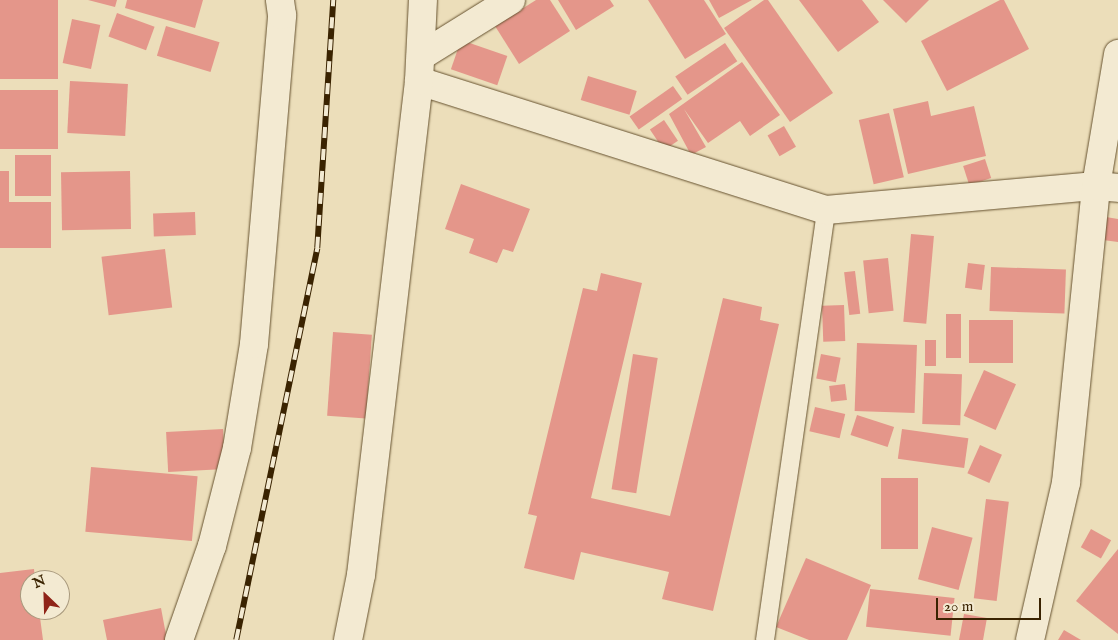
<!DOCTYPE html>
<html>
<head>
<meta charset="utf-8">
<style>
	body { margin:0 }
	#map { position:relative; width:1118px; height:640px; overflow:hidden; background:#ecdeba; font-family:"IM FELL English",serif }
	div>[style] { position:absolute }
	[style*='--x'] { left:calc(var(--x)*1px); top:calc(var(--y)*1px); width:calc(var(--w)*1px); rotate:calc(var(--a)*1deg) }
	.building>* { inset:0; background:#e4968a; transform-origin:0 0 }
	.roads { filter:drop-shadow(0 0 1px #66522f) drop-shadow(0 0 1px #66522f) }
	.service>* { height:18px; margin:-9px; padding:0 9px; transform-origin:9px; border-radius:9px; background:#f3ead2 }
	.minor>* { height:28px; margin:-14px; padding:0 14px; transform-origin:14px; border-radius:14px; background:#f3ead2 }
	.rail>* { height:5.5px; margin-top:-2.75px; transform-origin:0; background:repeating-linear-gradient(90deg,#f3ead2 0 11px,#3a2301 0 22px); box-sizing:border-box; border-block:1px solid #3a2301 }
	span { translate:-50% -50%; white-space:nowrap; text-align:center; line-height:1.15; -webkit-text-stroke:5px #f3ead2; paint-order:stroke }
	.north { position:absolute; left:20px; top:570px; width:50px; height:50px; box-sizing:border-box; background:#f3ead2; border:1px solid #a99a7e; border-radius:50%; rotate:336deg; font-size:14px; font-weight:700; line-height:20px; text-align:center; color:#3a2301 }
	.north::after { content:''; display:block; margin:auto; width:18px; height:22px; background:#8f2418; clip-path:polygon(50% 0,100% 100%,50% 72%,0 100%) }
	.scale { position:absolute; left:936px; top:598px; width:105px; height:22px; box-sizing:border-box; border:2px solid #3a2301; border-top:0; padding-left:6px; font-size:15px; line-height:18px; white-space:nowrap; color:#3a2301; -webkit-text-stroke:4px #f3ead2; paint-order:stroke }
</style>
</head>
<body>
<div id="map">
	<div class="building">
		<div style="left:0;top:0;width:58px;height:79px"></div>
		<div style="clip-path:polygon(88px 0,117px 0,115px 7px)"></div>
		<div style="clip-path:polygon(127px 0,203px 0,195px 28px,125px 8px)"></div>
		<div style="clip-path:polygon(536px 0,550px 0,570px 31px,519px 64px,495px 26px)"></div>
		<div style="clip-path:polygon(558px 0,610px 0,614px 6px,576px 30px)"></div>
		<div style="clip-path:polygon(648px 0,704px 0,726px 34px,685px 59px)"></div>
		<div style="clip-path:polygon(709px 0,752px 0,719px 18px)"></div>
		<div style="clip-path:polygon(764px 0,768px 0,833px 93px,790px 122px,724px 28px)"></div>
		<div style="clip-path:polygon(799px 0,862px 0,879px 22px,838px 52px)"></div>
		<div style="clip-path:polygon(883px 0,929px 0,906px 23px)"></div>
		<div style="clip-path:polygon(1000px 0,1004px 0,1029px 49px,947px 91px,921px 41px)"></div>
		<div style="left:117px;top:13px;width:40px;height:25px;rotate:20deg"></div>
		<div style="left:72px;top:19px;width:29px;height:45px;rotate:12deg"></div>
		<div style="left:166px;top:26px;width:56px;height:31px;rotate:17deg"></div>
		<div style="left:461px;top:40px;width:49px;height:31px;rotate:19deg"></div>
		<div style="left:725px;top:43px;width:22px;height:60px;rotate:56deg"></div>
		<div style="clip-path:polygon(742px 62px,780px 115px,750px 136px,740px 121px,708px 143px,684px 109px,706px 147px,691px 155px,669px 114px)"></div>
		<div style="left:588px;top:76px;width:51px;height:25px;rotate:17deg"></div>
		<div style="left:70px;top:81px;width:58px;height:52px;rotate:3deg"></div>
		<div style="left:673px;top:86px;width:16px;height:53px;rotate:55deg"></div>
		<div style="left:0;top:90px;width:58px;height:59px"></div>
		<div style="clip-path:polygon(928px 101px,931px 116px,974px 106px,986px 156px,908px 174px,893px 109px)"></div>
		<div style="left:889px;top:113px;width:66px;height:31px;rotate:77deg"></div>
		<div style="left:664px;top:120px;width:25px;height:17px;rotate:56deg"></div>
		<div style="left:784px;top:126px;width:24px;height:19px;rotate:60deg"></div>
		<div style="left:15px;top:155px;width:36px;height:41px"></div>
		<div style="left:985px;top:159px;width:20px;height:23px;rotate:72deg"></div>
		<div style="clip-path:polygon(0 171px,9px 171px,9px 202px,51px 202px,51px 248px,0 248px)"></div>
		<div style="left:130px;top:171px;width:58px;height:69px;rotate:89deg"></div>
		<div style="clip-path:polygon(461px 184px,530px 209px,513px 252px,503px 249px,497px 263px,469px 253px,474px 239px,445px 229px)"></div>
		<div style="left:195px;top:212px;width:23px;height:42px;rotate:88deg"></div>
		<div style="clip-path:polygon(1106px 217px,1118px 219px,1118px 242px,1103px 240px)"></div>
		<div style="left:911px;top:234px;width:23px;height:88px;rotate:5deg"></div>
		<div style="left:165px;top:249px;width:59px;height:64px;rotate:83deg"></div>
		<div style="left:888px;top:258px;width:53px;height:25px;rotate:84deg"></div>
		<div style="left:968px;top:263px;width:17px;height:25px;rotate:7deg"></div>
		<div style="left:991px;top:267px;width:75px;height:44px;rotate:2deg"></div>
		<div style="left:855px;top:271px;width:43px;height:11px;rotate:83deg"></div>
		<div style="clip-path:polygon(601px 273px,642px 283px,591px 498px,670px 516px,723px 298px,762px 307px,760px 320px,779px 324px,713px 611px,662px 599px,669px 572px,581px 552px,574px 580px,524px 568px,537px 516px,528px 514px,583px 288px,597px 291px)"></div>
		<div style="left:844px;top:305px;width:36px;height:22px;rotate:88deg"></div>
		<div style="left:961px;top:314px;width:44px;height:15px;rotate:90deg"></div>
		<div style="left:1013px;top:320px;width:43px;height:44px;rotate:90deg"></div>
		<div style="left:333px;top:332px;width:39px;height:84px;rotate:4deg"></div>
		<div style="left:925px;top:340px;width:11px;height:26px"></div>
		<div style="left:857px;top:343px;width:60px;height:68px;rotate:2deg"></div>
		<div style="left:633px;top:354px;width:25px;height:137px;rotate:9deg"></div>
		<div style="left:821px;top:354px;width:20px;height:25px;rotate:11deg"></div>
		<div style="left:984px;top:370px;width:35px;height:50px;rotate:24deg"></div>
		<div style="left:924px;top:373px;width:38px;height:51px;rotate:2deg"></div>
		<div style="left:845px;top:384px;width:16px;height:16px;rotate:83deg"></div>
		<div style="left:815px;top:407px;width:31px;height:25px;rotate:13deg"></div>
		<div style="left:857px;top:415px;width:39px;height:21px;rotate:18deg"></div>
		<div style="left:223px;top:429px;width:40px;height:57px;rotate:87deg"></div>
		<div style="left:902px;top:429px;width:67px;height:30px;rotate:8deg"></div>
		<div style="left:980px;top:445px;width:24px;height:31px;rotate:24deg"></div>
		<div style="left:91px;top:467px;width:107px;height:65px;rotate:5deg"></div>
		<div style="left:881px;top:478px;width:37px;height:71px"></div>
		<div style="left:986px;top:499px;width:23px;height:100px;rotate:7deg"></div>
		<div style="left:932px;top:527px;width:42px;height:54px;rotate:15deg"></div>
		<div style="left:1091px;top:529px;width:23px;height:21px;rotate:29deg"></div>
		<div style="clip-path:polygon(1118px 549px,1118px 634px,1076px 601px)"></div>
		<div style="clip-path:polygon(806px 558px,871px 585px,847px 640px,809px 640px,776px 627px)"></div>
		<div style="clip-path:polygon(34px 569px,35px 580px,30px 580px,30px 610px,39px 610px,43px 640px,0 640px,0 573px)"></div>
		<div style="left:870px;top:589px;width:85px;height:38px;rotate:6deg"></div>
		<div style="clip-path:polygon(161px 608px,167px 640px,107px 640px,103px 620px)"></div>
		<div style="clip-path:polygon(964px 614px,987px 618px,983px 640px,959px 640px)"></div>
		<div style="clip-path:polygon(1064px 630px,1081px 640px,1058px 640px)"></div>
	</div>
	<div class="roads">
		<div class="service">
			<div style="--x:765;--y:640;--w:434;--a:-81.9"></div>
		</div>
		<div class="minor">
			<div style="--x:421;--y:56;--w:106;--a:-31.9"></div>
			<div style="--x:419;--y:81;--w:427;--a:17.6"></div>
			<div style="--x:826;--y:210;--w:271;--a:-5.1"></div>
			<div style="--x:1096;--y:186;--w:22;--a:5"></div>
			<div style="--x:179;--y:640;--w:100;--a:-70.7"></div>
			<div style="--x:212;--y:546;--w:101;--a:-75.7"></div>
			<div style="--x:237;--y:448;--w:105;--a:-80.7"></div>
			<div style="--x:254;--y:344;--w:330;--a:-85.1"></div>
			<div style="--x:282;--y:15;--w:15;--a:-98"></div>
			<div style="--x:348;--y:640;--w:66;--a:-78.7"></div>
			<div style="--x:361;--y:575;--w:497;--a:-83.3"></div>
			<div style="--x:419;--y:81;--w:81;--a:-87.2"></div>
			<div style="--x:1030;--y:640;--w:161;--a:-77.1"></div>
			<div style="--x:1066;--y:483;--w:299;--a:-84.2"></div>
			<div style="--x:1096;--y:186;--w:134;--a:-80.5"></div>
		</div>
	</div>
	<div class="rail">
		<div style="--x:236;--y:640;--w:400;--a:-78.3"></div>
		<div style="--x:317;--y:248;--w:249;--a:-86.3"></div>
	</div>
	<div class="north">N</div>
	<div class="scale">20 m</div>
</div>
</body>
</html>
